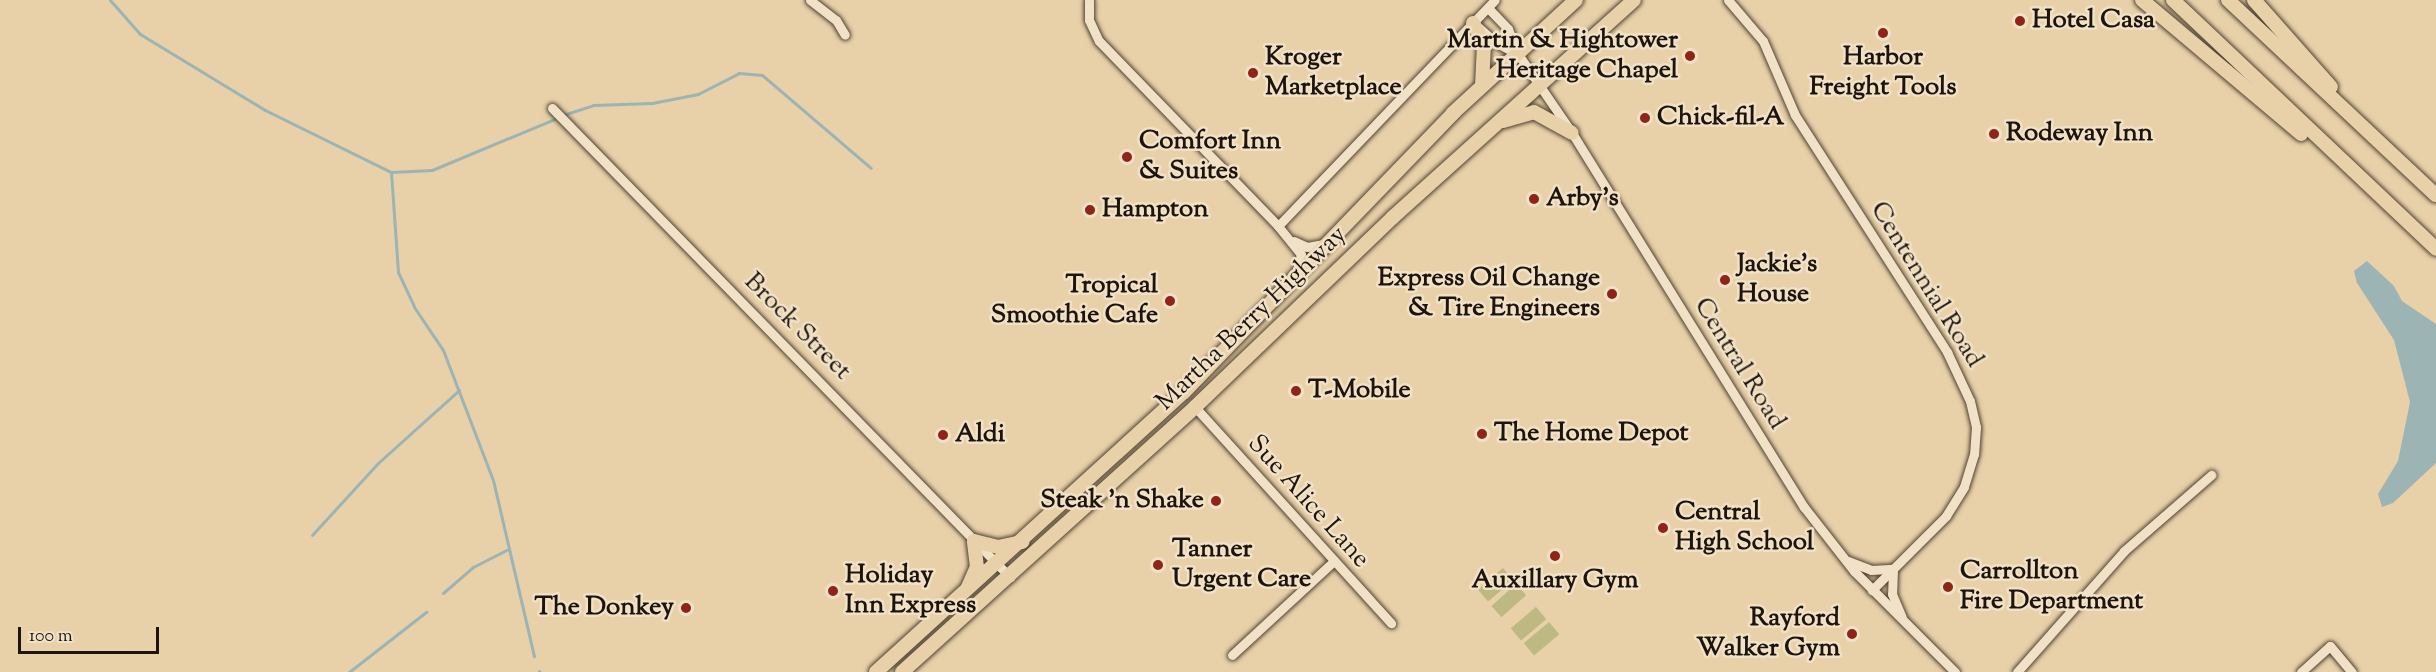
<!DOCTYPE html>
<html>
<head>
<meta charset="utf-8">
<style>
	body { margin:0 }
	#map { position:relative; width:2436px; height:672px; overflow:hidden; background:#e8d1a9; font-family:"Sorts Mill Goudy",serif }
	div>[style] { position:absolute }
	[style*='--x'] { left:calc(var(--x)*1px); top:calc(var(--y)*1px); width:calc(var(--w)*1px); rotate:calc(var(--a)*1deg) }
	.green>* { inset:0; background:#beb982; transform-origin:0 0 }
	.water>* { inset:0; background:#9cb4b4 }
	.stream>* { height:3px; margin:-1.5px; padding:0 1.5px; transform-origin:1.5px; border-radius:1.5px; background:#9cb4b4 }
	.roads { filter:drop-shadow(0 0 2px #504333) drop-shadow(0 0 2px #504333) }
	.minor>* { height:9px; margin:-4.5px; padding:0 4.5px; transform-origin:4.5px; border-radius:4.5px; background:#f0e1c7 }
	.highway>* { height:14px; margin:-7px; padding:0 7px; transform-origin:7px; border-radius:7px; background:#e8d1a9 }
	.dots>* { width:16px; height:16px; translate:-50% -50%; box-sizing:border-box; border:3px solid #f0e1c7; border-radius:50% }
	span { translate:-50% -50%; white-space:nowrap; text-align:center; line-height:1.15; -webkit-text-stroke:5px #f0e1c7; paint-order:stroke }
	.poi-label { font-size:26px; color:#1d140c; font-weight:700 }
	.left { translate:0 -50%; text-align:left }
	.right { translate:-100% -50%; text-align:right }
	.street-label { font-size:26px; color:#1d140c }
	.scale { position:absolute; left:18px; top:627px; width:141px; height:27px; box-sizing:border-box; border:3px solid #1d140c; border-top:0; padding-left:8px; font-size:18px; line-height:21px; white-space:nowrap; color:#1d140c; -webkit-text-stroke:4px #f0e1c7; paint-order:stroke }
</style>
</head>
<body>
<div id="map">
	<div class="green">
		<div style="left:1503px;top:568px;width:16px;height:33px;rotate:50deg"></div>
		<div style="left:1516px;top:584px;width:15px;height:33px;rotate:48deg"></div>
		<div style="left:1536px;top:607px;width:16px;height:33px;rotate:50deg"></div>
		<div style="left:1549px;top:622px;width:16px;height:33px;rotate:50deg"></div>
	</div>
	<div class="water">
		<div style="clip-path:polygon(2367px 261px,2394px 286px,2402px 301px,2436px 324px,2436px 463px,2393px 503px,2382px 507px,2378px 494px,2398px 461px,2410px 402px,2394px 340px,2357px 283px,2354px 271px)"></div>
	</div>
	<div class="stream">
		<div style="--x:110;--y:0;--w:45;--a:48.6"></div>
		<div style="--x:140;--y:34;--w:146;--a:31.3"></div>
		<div style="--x:265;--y:110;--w:140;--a:26.2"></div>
		<div style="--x:391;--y:172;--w:41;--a:-2.8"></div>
		<div style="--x:432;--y:170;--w:135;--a:-22.6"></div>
		<div style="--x:563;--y:115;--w:32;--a:-18"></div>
		<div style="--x:593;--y:105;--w:59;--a:-1.9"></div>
		<div style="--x:652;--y:103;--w:47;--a:-11.1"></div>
		<div style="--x:698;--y:94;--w:46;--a:-27.1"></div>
		<div style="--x:739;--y:73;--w:23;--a:5"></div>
		<div style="--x:762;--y:75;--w:143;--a:40.5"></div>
		<div style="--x:391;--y:172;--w:100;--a:86"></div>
		<div style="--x:398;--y:272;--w:38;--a:65"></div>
		<div style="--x:414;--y:307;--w:52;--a:56"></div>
		<div style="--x:443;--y:350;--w:139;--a:69"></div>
		<div style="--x:493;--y:480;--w:181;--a:76.9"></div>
		<div style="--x:312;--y:535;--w:98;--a:-47.5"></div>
		<div style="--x:378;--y:463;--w:109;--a:-42"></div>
		<div style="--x:443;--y:593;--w:40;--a:-41"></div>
		<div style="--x:473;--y:567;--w:38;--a:-27"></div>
		<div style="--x:539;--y:671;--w:1;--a:45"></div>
		<div style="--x:349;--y:672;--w:98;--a:-37.9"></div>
	</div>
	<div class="roads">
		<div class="minor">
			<div style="--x:810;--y:0;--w:33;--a:38"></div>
			<div style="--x:836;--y:20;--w:17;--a:59"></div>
			<div style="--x:1089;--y:0;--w:20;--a:90"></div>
			<div style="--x:1089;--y:20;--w:23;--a:65"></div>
			<div style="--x:1099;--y:41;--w:257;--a:45.9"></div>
			<div style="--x:1278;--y:226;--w:313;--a:-46.2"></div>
			<div style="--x:1728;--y:0;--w:54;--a:49.5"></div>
			<div style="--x:1763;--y:41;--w:81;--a:66.6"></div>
			<div style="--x:1795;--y:115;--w:282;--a:57.3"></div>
			<div style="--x:1947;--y:352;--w:54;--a:64.9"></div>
			<div style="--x:1970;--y:401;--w:27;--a:77"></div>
			<div style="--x:1976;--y:427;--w:27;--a:94"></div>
			<div style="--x:1974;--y:454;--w:34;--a:107"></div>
			<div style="--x:1964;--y:487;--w:34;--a:122"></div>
			<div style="--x:1946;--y:516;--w:105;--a:135"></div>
			<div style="--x:1488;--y:8;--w:29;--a:46"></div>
			<div style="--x:1508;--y:29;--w:27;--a:68"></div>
			<div style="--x:1518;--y:54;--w:96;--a:55.6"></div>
			<div style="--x:1572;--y:133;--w:440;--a:58.2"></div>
			<div style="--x:1804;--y:507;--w:81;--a:52"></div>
			<div style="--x:1854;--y:571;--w:143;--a:45"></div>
			<div style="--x:1478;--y:27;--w:23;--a:41"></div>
			<div style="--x:1495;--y:42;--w:26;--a:28"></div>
			<div style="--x:552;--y:108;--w:656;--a:45.68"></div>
			<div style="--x:1278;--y:226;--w:36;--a:51"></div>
			<div style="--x:1301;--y:254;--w:17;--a:103"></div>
			<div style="--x:1294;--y:241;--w:14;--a:25"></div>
			<div style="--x:1307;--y:247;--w:17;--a:-10"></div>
			<div style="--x:1195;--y:407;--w:292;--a:47.8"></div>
			<div style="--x:1848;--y:561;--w:25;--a:21"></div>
			<div style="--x:1871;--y:570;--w:22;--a:-3"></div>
			<div style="--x:1893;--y:569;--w:25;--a:92"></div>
			<div style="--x:1892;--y:594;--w:25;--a:67"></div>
			<div style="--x:1232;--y:655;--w:139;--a:-42.7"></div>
			<div style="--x:2017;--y:672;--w:162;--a:-48.5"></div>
			<div style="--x:2124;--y:551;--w:116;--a:-41.1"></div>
			<div style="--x:2301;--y:672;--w:39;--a:-42"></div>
			<div style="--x:2330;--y:646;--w:34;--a:50"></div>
		</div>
		<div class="highway">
			<div style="--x:2142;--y:0;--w:208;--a:40.1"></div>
			<div style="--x:2173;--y:0;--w:362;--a:43.4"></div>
			<div style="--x:2228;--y:0;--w:285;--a:43.2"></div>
			<div style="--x:2254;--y:0;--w:116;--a:48.5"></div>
			<div style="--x:1473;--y:23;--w:24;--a:62"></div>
			<div style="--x:1484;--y:44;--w:42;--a:92.7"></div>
			<div style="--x:1503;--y:121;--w:32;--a:-16"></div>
			<div style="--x:1534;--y:112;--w:43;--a:28.9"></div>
			<div style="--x:974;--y:541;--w:25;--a:14"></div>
			<div style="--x:998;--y:547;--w:25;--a:-12"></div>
			<div style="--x:968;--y:587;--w:22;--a:-66"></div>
			<div style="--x:977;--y:567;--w:26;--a:-97"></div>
			<div style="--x:876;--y:672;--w:416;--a:-42.3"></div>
			<div style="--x:1184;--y:392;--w:388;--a:-46"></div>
			<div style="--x:1453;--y:113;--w:167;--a:-42.6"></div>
			<div style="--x:902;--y:672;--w:395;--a:-42.1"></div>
			<div style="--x:1195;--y:407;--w:274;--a:-43.8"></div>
			<div style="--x:1393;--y:217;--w:324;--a:-42"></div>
		</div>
	</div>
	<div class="dots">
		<div style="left:2020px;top:21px;background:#8f2418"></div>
		<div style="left:1883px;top:33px;background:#8f2418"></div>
		<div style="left:1690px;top:56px;background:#8f2418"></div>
		<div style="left:1253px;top:73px;background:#8f2418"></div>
		<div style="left:1645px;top:118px;background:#8f2418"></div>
		<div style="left:1994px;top:134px;background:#8f2418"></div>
		<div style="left:1127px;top:157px;background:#8f2418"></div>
		<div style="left:1534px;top:199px;background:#8f2418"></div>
		<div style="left:1090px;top:210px;background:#8f2418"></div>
		<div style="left:1725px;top:280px;background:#8f2418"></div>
		<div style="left:1612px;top:294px;background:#8f2418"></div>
		<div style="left:1170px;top:301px;background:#8f2418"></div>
		<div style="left:1296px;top:391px;background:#8f2418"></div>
		<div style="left:1482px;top:434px;background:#8f2418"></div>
		<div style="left:943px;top:435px;background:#8f2418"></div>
		<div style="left:1216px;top:501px;background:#8f2418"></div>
		<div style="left:1663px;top:528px;background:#8f2418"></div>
		<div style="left:1555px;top:556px;background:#8f2418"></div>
		<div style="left:1158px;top:565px;background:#8f2418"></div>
		<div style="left:1948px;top:587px;background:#8f2418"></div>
		<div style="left:833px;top:591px;background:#8f2418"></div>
		<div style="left:686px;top:608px;background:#8f2418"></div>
		<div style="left:1852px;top:634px;background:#8f2418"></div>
	</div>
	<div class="poi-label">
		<span class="left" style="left:2032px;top:21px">Hotel Casa</span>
		<span class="right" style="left:1678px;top:56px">Martin &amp; Hightower<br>Heritage Chapel</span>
		<span class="left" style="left:1265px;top:73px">Kroger<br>Marketplace</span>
		<span style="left:1883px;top:73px">Harbor<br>Freight Tools</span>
		<span class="left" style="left:1657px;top:118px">Chick-fil-A</span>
		<span class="left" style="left:2006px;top:134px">Rodeway Inn</span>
		<span class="left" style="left:1139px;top:157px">Comfort Inn<br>&amp; Suites</span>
		<span class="left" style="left:1546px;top:199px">Arby's</span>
		<span class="left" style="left:1102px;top:210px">Hampton</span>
		<span class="left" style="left:1737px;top:280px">Jackie's<br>House</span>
		<span class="right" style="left:1600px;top:294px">Express Oil Change<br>&amp; Tire Engineers</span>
		<span class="right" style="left:1158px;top:301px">Tropical<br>Smoothie Cafe</span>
		<span class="left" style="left:1308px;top:391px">T-Mobile</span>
		<span class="left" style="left:1494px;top:434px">The Home Depot</span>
		<span class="left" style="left:955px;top:435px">Aldi</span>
		<span class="right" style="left:1204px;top:501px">Steak 'n Shake</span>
		<span class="left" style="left:1675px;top:528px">Central<br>High School</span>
		<span class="left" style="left:1172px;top:565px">Tanner<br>Urgent Care</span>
		<span class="left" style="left:1960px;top:587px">Carrollton<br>Fire Department</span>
		<span class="left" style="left:845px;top:591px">Holiday<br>Inn Express</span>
		<span style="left:1555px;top:581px">Auxillary Gym</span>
		<span class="right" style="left:674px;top:608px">The Donkey</span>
		<span class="right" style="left:1840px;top:634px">Rayford<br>Walker Gym</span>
	</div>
	<div class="street-label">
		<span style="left:1926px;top:285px;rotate:58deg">Centennial Road</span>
		<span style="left:1252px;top:319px;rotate:-44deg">Martha Berry Highway</span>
		<span style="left:797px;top:327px;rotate:45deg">Brock Street</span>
		<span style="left:1739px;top:364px;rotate:58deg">Central Road</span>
		<span style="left:1308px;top:502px;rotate:48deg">Sue Alice Lane</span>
	</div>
	<div class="scale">100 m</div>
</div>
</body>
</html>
